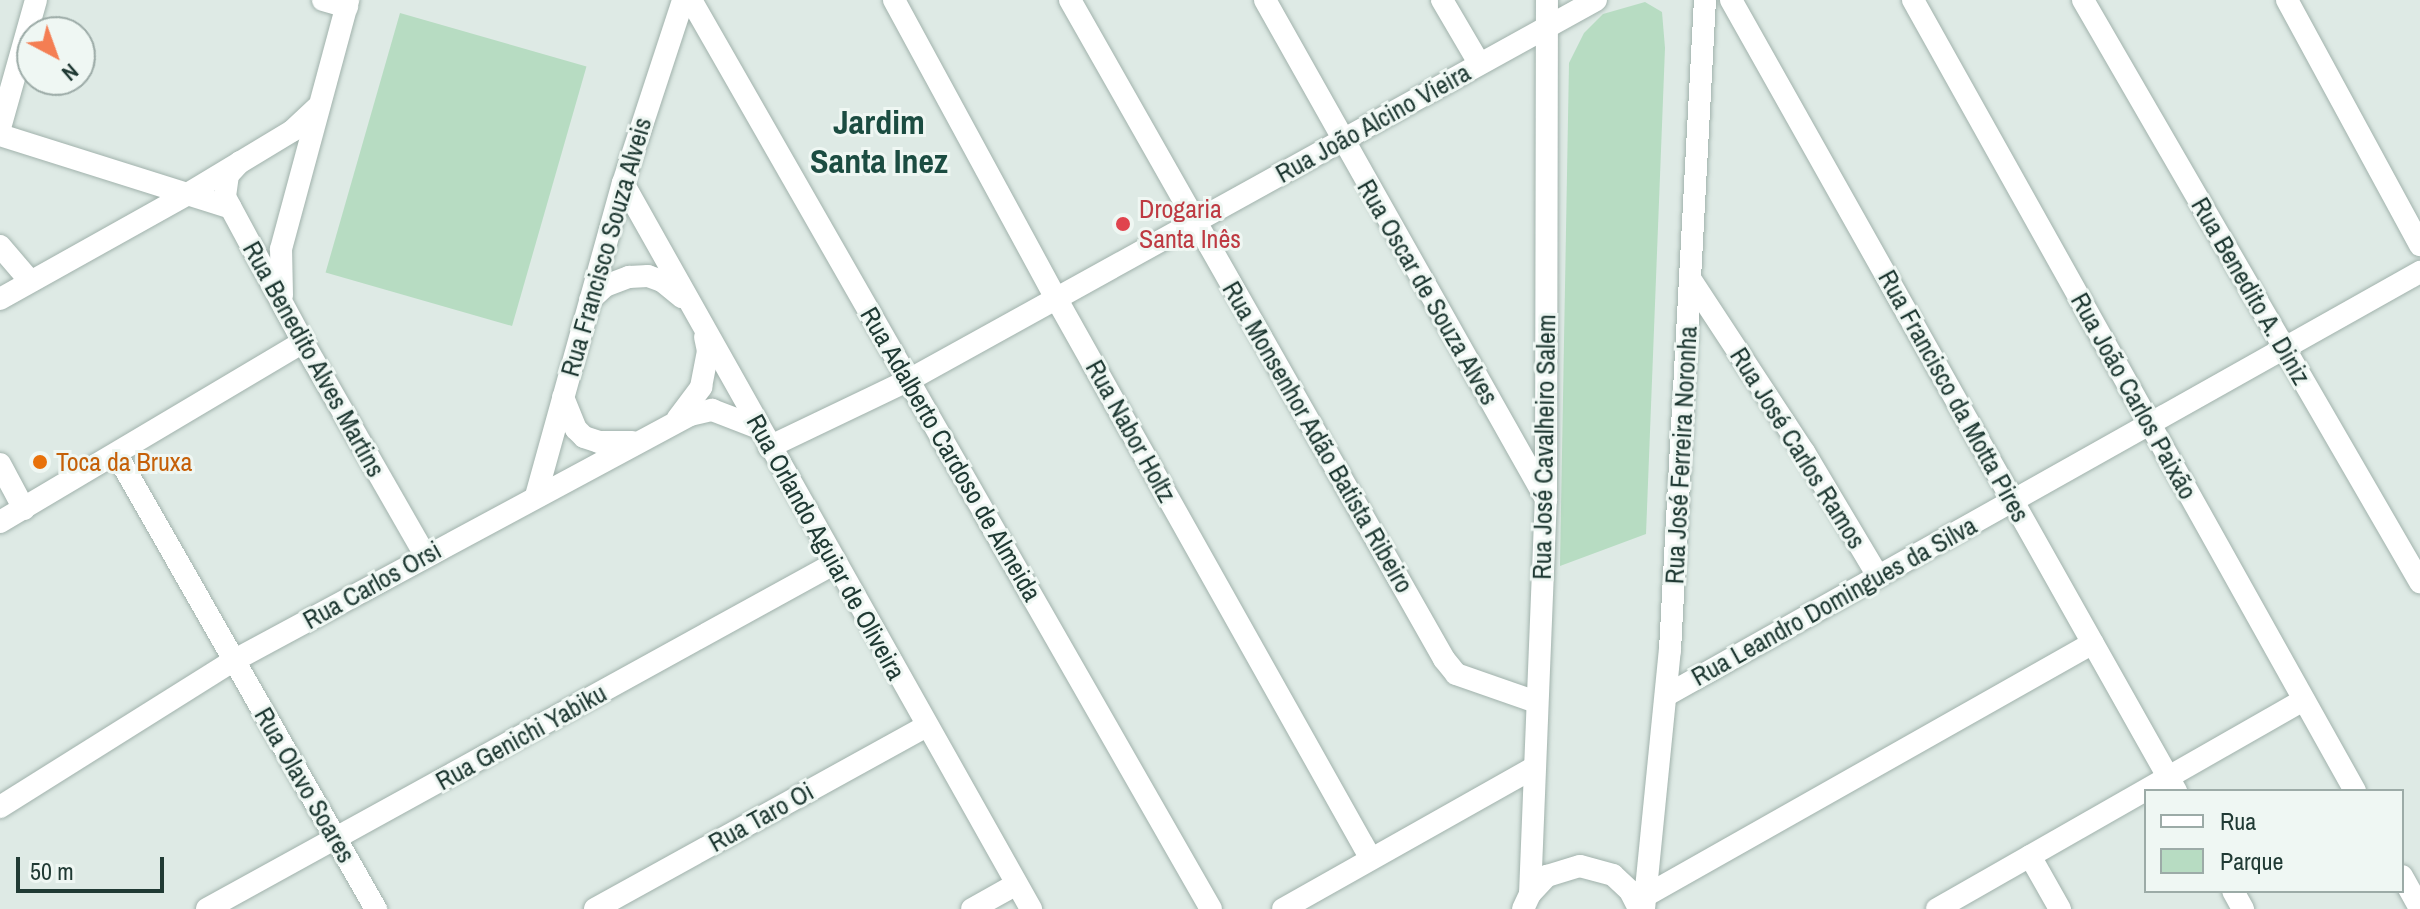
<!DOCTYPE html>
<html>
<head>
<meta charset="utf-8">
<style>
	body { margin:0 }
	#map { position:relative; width:2420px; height:909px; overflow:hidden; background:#deeae5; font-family:"Archivo Narrow",sans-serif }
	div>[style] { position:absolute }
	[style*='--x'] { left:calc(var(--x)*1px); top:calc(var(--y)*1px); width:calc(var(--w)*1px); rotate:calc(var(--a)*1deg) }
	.green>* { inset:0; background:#b7dcc2; transform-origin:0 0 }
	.roads { filter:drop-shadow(0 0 2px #a1b2ac) drop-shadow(0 0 2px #a1b2ac) }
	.minor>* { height:22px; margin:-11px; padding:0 11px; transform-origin:11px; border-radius:11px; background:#fff }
	.dots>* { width:22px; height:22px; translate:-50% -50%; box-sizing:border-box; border:4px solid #eff7f3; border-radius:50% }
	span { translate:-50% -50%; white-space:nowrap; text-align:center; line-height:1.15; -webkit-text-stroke:6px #eff7f3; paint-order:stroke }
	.street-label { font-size:26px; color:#203a34 }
	.health-label { font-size:26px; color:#be3a42 }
	.left { translate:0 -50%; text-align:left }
	.food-label { font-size:26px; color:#c56008 }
	.district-label { font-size:34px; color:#1b4c41; font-weight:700 }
	.legend { position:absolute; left:2144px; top:789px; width:260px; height:104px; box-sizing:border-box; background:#eff7f3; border:2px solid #9caba7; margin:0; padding:10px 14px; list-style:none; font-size:24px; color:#203a34 }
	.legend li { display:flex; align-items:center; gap:16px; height:40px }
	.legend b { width:40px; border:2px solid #9caba7 }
	.north { position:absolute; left:16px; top:16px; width:80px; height:80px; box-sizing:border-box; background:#eff7f3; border:2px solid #9caba7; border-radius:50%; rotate:139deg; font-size:22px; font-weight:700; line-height:32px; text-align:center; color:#203a34 }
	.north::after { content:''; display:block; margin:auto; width:28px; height:36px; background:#f47e53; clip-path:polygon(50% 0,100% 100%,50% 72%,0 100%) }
	.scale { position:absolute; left:16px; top:857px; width:148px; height:36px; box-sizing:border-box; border:4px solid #203a34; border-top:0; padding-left:10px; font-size:24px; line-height:28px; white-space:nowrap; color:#203a34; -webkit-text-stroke:6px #eff7f3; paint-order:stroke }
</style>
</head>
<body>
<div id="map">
	<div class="green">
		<div style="clip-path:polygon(1645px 2px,1662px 12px,1665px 48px,1646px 534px,1560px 566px,1569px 63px,1584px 33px,1603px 14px)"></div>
		<div style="left:400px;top:13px;width:194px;height:270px;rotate:16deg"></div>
	</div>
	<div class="roads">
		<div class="minor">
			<div style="--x:323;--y:0;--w:25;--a:16"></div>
			<div style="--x:691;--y:0;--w:1047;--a:60.23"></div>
			<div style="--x:894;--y:0;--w:339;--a:61.5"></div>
			<div style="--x:1056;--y:298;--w:643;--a:60.69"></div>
			<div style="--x:1070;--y:0;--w:758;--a:60.42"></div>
			<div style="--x:1444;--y:659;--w:19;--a:51"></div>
			<div style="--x:1456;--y:674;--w:85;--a:19.3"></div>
			<div style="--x:1265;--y:0;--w:573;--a:60.61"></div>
			<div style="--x:1442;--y:0;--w:73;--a:59.6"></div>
			<div style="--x:1731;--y:0;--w:908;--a:60.64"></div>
			<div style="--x:1913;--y:0;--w:906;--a:60.8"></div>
			<div style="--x:2083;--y:0;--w:673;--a:59.93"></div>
			<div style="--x:2287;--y:0;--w:279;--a:61.5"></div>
			<div style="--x:0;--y:128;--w:133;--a:-74.3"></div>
			<div style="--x:0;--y:135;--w:242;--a:17.5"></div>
			<div style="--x:240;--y:162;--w:18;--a:133"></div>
			<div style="--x:228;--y:175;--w:22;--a:98"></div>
			<div style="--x:225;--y:197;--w:165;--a:61.7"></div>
			<div style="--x:303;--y:342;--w:245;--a:60.2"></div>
			<div style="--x:623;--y:183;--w:833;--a:60.66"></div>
			<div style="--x:0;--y:246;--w:46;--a:49.4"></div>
			<div style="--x:1691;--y:280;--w:206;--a:56.7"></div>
			<div style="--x:1804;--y:452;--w:144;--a:59.2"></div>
			<div style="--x:282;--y:295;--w:46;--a:-91.2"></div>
			<div style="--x:281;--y:249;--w:258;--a:-74.9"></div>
			<div style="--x:0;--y:299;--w:213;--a:-29.2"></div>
			<div style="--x:186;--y:195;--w:124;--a:-31.1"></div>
			<div style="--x:292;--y:131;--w:34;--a:-43"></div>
			<div style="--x:590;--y:300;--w:21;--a:-43"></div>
			<div style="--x:605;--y:286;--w:26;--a:-21"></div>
			<div style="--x:629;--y:277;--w:19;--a:-3"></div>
			<div style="--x:648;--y:276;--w:15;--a:20"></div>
			<div style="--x:662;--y:281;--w:26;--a:39"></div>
			<div style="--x:563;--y:397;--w:35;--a:68"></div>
			<div style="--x:576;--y:429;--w:11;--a:45"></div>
			<div style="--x:584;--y:437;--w:16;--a:18"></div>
			<div style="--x:599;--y:442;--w:33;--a:0"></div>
			<div style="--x:678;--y:418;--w:39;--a:-53"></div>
			<div style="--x:701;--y:387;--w:37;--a:-79"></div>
			<div style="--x:708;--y:351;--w:14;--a:-102"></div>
			<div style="--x:769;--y:447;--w:155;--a:-25.6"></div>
			<div style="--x:909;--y:380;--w:785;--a:-28.95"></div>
			<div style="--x:117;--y:455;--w:523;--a:60.3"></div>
			<div style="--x:0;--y:464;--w:51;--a:61.9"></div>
			<div style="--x:536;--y:496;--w:325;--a:-74.5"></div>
			<div style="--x:623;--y:183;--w:193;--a:-71.8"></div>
			<div style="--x:0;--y:522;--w:352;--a:-30.7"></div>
			<div style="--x:1667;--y:695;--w:864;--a:-29.33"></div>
			<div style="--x:0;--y:807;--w:275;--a:-32.1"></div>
			<div style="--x:233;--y:661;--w:519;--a:-28.29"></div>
			<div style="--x:690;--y:415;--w:23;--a:-13"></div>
			<div style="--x:712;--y:410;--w:50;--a:21"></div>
			<div style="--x:2030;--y:856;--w:61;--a:60.5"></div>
			<div style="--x:2402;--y:876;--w:37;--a:61"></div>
			<div style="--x:2233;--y:891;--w:21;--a:61"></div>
			<div style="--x:1530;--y:894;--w:394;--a:-87.7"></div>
			<div style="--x:1546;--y:500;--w:500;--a:-89.89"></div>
			<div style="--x:1647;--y:895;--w:512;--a:-29.47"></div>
			<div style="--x:207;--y:909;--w:717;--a:-28.85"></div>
			<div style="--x:595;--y:909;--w:379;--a:-28.9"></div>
			<div style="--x:972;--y:909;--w:51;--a:-29.1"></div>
			<div style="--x:1283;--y:909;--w:287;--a:-29.4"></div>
			<div style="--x:1523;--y:909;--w:17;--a:-65"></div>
			<div style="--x:1530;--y:894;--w:25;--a:-47"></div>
			<div style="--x:1547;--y:876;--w:34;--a:-17"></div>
			<div style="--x:1580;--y:866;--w:34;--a:15"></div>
			<div style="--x:1613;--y:875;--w:23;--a:43"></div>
			<div style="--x:1630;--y:891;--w:20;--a:63"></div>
			<div style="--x:1644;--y:909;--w:260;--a:-84.3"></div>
			<div style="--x:1670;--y:650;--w:651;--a:-86.92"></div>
			<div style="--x:1937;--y:909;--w:422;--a:-29.7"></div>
		</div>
	</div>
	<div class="dots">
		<div style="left:1123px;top:224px;background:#e0444e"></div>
		<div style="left:40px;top:462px;background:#e8710a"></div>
	</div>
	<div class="street-label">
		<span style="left:1373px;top:123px;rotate:-29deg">Rua João Alcino Vieira</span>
		<span style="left:606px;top:247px;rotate:-74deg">Rua Francisco Souza Alveis</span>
		<span style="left:2251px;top:291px;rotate:60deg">Rua Benedito A. Diniz</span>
		<span style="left:1428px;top:292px;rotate:60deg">Rua Oscar de Souza Alves</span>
		<span style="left:314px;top:359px;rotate:61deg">Rua Benedito Alves Martins</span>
		<span style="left:1954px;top:396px;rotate:61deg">Rua Francisco da Motta Pires</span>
		<span style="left:2134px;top:396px;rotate:61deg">Rua João Carlos Paixão</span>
		<span style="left:1131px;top:431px;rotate:61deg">Rua Nabor Holtz</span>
		<span style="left:1318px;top:437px;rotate:60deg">Rua Monsenhor Adão Batista Ribeiro</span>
		<span style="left:1544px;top:447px;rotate:-89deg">Rua José Cavalheiro Salem</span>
		<span style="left:1798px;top:448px;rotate:58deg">Rua José Carlos Ramos</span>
		<span style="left:951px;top:454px;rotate:60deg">Rua Adalberto Cardoso de Almeida</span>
		<span style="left:1681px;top:455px;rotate:-87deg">Rua José Ferreira Noronha</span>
		<span style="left:826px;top:547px;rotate:61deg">Rua Orlando Aguiar de Oliveira</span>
		<span style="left:372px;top:585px;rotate:-29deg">Rua Carlos Orsi</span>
		<span style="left:1834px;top:601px;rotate:-29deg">Rua Leandro Domingues da Silva</span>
		<span style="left:521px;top:737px;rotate:-29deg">Rua Genichi Yabiku</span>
		<span style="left:305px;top:785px;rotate:60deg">Rua Olavo Soares</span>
		<span style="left:761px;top:817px;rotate:-29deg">Rua Taro Oi</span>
	</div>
	<div class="health-label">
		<span class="left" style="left:1139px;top:224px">Drogaria<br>Santa Inês</span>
	</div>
	<div class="food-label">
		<span class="left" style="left:56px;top:462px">Toca da Bruxa</span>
	</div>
	<div class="district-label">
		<span style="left:879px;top:142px">Jardim<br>Santa Inez</span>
	</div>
	<ul class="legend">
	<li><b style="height:10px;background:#fff"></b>Rua</li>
	<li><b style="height:22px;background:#b7dcc2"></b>Parque</li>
	</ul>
	<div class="north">N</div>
	<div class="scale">50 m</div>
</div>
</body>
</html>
